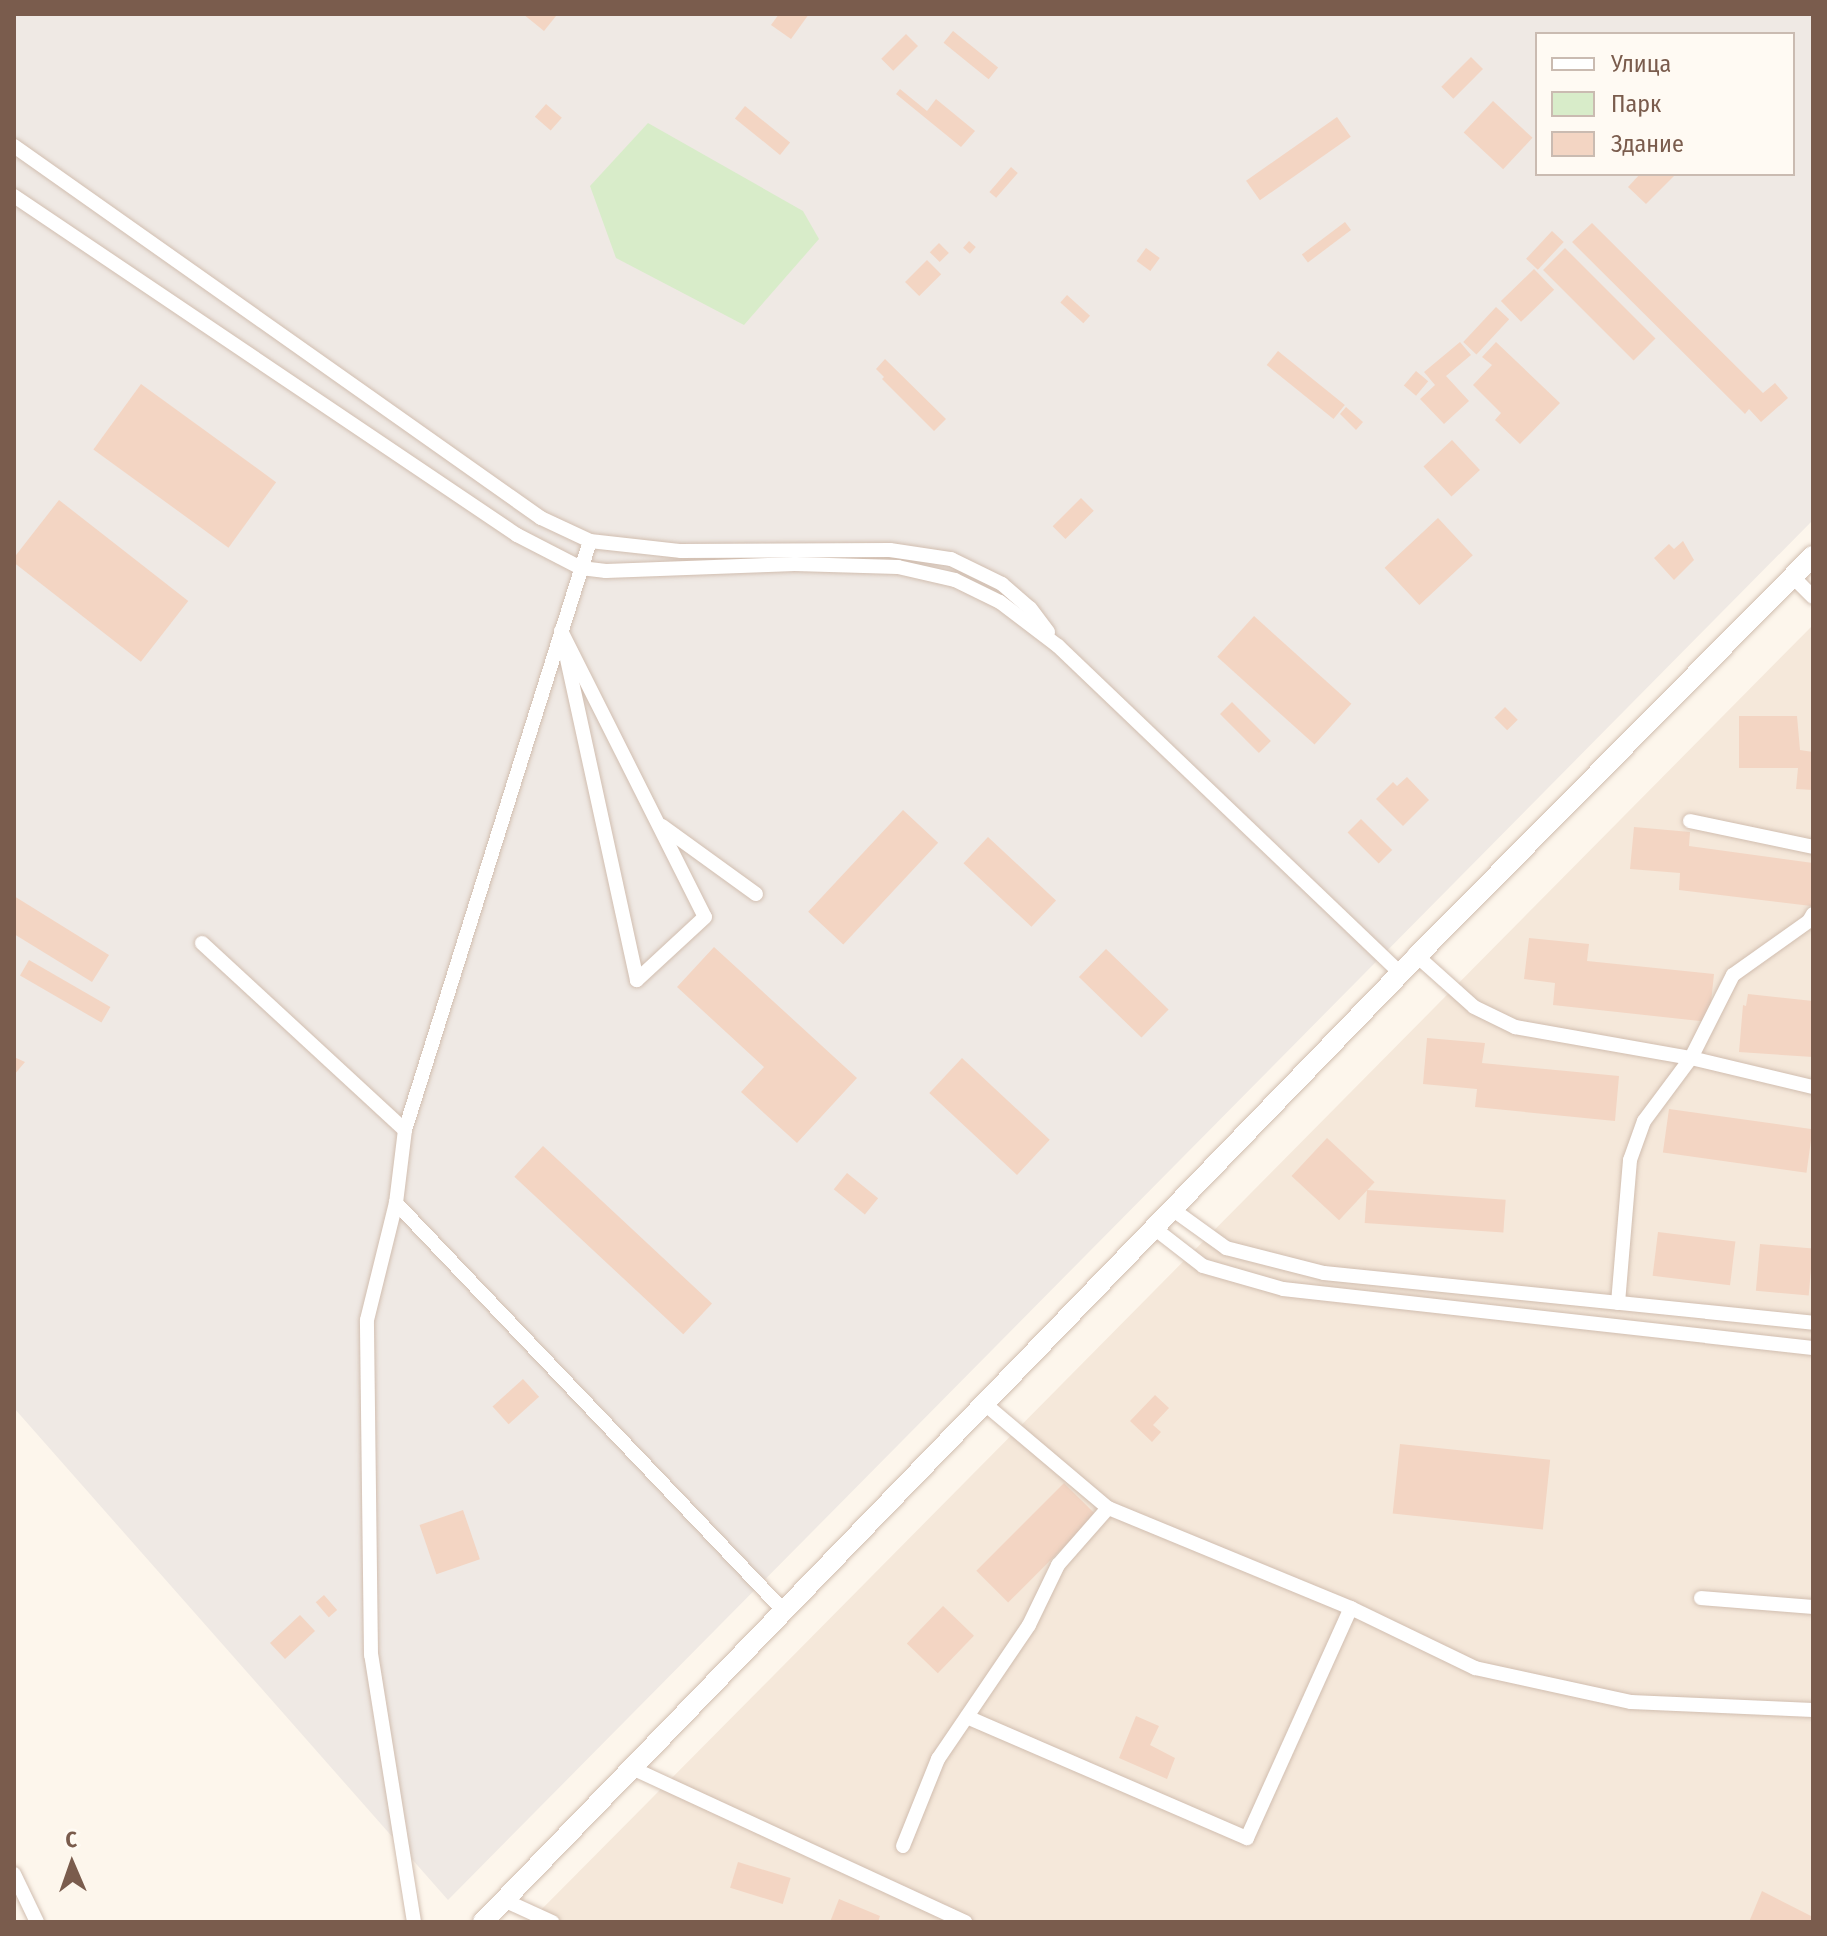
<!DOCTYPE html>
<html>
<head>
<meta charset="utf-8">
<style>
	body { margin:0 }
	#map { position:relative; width:1827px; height:1936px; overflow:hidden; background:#fdf6ec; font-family:"Fira Sans Condensed",sans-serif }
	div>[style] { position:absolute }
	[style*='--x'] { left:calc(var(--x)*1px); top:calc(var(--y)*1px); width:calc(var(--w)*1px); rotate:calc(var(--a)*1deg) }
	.residential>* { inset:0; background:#f5e8da }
	.industrial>* { inset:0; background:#efe9e4 }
	.green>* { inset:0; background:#d8ecc9 }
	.building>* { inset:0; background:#f3d5c3; transform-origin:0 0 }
	.roads { filter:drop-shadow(0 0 2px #d1beb0) drop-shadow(0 0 2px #d1beb0) }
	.minor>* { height:14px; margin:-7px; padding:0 7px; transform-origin:7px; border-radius:7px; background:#fff }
	.secondary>* { height:20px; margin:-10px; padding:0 10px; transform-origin:10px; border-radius:10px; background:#fff }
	span { translate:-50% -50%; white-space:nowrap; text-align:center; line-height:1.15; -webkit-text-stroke:6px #fffaf3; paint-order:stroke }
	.frame { position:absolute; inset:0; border:16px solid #7a5c4d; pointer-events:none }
	.legend { position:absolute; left:1535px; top:32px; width:260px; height:144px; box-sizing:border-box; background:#fffaf3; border:2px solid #cabbb1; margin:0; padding:10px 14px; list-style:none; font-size:24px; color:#7a5c4d }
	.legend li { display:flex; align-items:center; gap:16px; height:40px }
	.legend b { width:40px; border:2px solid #cabbb1 }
	.north { position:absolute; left:32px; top:1824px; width:80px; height:80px; -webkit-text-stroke:6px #fffaf3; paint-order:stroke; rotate:358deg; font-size:22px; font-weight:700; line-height:32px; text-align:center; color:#7a5c4d }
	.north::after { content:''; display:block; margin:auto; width:28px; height:36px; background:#7a5c4d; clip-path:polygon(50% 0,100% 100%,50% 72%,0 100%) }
</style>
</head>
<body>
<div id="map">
	<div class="residential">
		<div style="clip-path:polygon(1813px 625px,1813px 1922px,529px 1922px,774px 1675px)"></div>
	</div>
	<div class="industrial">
		<div style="clip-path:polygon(evenodd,14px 14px,1813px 14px,1813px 520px,448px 1900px,14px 1408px,14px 14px,1537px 34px,1793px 34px,1793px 174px,1537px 174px,1537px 34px)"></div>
	</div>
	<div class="green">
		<div style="clip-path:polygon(648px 123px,803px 211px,819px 239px,744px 325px,616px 258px,590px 186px)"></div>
	</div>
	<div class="building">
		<div style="clip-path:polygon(523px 14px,554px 14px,556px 16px,544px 31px)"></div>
		<div style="clip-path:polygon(779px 14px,809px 14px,791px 39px,771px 25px)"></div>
		<div style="left:953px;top:31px;width:58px;height:15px;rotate:39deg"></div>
		<div style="left:906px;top:34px;width:17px;height:35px;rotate:45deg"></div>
		<div style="left:1471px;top:57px;width:17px;height:42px;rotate:45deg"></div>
		<div style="clip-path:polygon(900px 89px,927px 111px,936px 99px,975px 131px,961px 147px,896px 94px)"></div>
		<div style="left:1493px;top:101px;width:54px;height:43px;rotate:43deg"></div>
		<div style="left:546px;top:104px;width:21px;height:17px;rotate:41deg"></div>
		<div style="left:745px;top:106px;width:58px;height:16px;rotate:39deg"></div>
		<div style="left:1337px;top:117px;width:24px;height:111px;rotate:55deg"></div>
		<div style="left:1011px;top:167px;width:9px;height:33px;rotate:41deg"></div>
		<div style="clip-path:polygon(1640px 174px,1676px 174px,1646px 204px,1628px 187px)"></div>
		<div style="left:1345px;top:222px;width:10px;height:54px;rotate:53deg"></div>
		<div style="clip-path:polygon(1592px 223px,1763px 393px,1775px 383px,1788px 398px,1761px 422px,1749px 409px,1745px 414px,1572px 242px)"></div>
		<div style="left:1552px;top:231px;width:16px;height:38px;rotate:43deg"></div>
		<div style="left:969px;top:241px;width:9px;height:9px;rotate:41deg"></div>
		<div style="left:939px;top:243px;width:14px;height:13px;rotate:45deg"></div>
		<div style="left:1146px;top:248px;width:17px;height:16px;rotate:36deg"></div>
		<div style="left:1565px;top:248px;width:128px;height:31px;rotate:45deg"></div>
		<div style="left:927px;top:260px;width:20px;height:31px;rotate:45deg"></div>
		<div style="left:1534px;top:269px;width:29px;height:46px;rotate:46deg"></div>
		<div style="left:1067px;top:295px;width:31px;height:10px;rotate:42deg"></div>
		<div style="left:1496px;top:307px;width:18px;height:48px;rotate:43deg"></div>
		<div style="clip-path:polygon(1460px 342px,1471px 355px,1446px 376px,1469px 401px,1444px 424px,1420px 399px,1435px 385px,1424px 372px)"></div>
		<div style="clip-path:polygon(1496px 342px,1560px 403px,1520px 444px,1495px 420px,1501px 413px,1473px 385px,1492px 365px,1482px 357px)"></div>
		<div style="left:1278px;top:351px;width:86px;height:18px;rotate:39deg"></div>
		<div style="clip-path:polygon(885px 359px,946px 419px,934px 431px,882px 379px,884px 377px,876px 369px)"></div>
		<div style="left:1416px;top:371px;width:16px;height:19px;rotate:40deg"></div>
		<div style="left:141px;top:384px;width:167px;height:81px;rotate:36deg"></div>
		<div style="clip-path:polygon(1346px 407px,1363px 422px,1356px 430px,1340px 414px)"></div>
		<div style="left:1452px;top:440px;width:41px;height:39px;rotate:47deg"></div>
		<div style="left:1081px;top:498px;width:18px;height:40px;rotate:45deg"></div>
		<div style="left:59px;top:500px;width:164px;height:77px;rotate:38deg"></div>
		<div style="left:1438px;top:518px;width:51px;height:73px;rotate:47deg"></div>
		<div style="clip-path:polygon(1683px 541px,1694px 560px,1674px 580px,1654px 558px,1669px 544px,1674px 549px)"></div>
		<div style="left:1254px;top:616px;width:131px;height:55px;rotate:42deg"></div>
		<div style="left:1232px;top:702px;width:55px;height:17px;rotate:45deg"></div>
		<div style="left:1505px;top:707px;width:18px;height:15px;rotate:45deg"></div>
		<div style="clip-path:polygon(1739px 716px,1797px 716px,1800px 750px,1813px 752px,1813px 790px,1796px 789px,1798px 768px,1739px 768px)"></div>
		<div style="clip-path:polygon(1407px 777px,1429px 800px,1403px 826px,1376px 799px,1393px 782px,1397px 786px)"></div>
		<div style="left:903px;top:810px;width:48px;height:139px;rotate:43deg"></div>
		<div style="left:1361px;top:819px;width:44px;height:19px;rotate:45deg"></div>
		<div style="clip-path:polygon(1634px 827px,1690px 832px,1689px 846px,1813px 863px,1813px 903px,1811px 906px,1679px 890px,1680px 873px,1630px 869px)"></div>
		<div style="left:988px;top:837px;width:93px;height:36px;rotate:43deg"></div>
		<div style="clip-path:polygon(14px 896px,109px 955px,92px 982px,14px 934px)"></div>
		<div style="clip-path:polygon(1529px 938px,1589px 944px,1587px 961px,1714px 974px,1709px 1022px,1553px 1005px,1555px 983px,1524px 979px)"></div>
		<div style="clip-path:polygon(714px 947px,857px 1078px,797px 1143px,741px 1092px,764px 1067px,677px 987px)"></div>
		<div style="left:1106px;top:949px;width:87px;height:39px;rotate:44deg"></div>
		<div style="left:29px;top:960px;width:94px;height:18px;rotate:30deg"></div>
		<div style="clip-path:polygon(1748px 994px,1813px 1001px,1813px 1057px,1739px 1052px,1743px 1005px,1746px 1006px)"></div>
		<div style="clip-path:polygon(1427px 1038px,1485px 1043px,1482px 1063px,1619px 1076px,1615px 1121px,1475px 1107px,1477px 1089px,1423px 1084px)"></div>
		<div style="clip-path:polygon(14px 1057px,25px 1062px,14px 1075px)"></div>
		<div style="left:962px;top:1058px;width:120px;height:48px;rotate:43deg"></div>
		<div style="left:1669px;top:1109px;width:145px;height:44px;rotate:8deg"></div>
		<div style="left:1327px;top:1138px;width:65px;height:52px;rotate:43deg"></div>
		<div style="left:543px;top:1146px;width:231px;height:42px;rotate:43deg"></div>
		<div style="left:847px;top:1173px;width:40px;height:21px;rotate:39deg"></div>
		<div style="left:1367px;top:1190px;width:139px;height:33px;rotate:4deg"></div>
		<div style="left:1658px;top:1232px;width:78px;height:44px;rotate:7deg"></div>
		<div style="left:1760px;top:1244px;width:53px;height:47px;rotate:5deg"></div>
		<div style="left:523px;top:1379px;width:24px;height:41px;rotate:48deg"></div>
		<div style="clip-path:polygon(1155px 1395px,1169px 1408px,1153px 1425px,1161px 1432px,1152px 1442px,1130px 1421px)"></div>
		<div style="left:1400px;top:1444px;width:151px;height:70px;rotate:6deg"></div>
		<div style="left:1064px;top:1483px;width:45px;height:124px;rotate:45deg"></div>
		<div style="left:463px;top:1510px;width:52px;height:46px;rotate:71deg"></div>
		<div style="left:324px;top:1595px;width:20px;height:11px;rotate:49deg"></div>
		<div style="left:943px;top:1606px;width:43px;height:52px;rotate:44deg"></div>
		<div style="left:300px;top:1615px;width:22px;height:41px;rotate:47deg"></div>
		<div style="clip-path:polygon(1136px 1716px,1159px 1726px,1150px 1745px,1175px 1758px,1167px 1779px,1119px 1758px)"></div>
		<div style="left:738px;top:1862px;width:55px;height:27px;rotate:17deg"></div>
		<div style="clip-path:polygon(1762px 1891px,1813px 1917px,1813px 1922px,1749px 1922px)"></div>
		<div style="clip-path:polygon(839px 1899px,880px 1916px,878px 1922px,830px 1922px)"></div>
	</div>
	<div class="roads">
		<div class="minor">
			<div style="--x:14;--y:146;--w:645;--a:35.22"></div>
			<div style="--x:541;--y:518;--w:54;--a:25.1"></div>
			<div style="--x:590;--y:541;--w:92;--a:6.3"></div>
			<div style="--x:681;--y:551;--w:209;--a:-0.3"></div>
			<div style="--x:890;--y:550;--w:62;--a:8.4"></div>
			<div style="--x:951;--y:559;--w:57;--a:26.1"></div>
			<div style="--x:1002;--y:584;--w:37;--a:41"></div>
			<div style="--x:1030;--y:608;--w:30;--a:53"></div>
			<div style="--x:14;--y:196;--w:607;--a:33.98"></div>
			<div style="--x:517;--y:535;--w:72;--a:27.3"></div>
			<div style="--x:581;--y:568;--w:25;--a:7"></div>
			<div style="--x:606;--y:571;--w:189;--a:-2.1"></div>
			<div style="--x:795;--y:564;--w:103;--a:1.7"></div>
			<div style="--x:898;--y:567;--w:58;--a:12.8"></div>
			<div style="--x:955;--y:580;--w:50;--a:26.1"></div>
			<div style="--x:1000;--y:602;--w:73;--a:37.2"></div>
			<div style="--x:1058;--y:646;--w:475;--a:43.7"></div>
			<div style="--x:1793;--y:577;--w:28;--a:45"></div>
			<div style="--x:561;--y:631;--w:320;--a:63.3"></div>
			<div style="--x:705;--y:917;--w:93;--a:137.2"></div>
			<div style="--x:637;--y:980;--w:357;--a:-102.3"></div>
			<div style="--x:1690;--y:821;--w:126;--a:11.9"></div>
			<div style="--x:662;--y:826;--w:116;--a:35.9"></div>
			<div style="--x:202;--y:943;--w:276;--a:42.7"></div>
			<div style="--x:1417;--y:956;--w:76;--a:41.8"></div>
			<div style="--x:1474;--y:1007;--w:46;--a:26"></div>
			<div style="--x:1515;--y:1027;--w:179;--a:10"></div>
			<div style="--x:1691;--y:1058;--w:125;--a:13.4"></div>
			<div style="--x:396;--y:1203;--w:564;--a:46.44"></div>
			<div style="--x:1172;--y:1209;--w:67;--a:35.8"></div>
			<div style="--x:1226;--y:1248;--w:101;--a:14.3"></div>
			<div style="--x:1324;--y:1273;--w:492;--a:5.8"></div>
			<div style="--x:1154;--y:1228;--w:62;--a:37.8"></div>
			<div style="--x:1203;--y:1266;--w:83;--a:16"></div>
			<div style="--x:1283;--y:1289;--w:533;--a:6.35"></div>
			<div style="--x:1618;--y:1303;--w:144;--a:-85.2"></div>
			<div style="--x:1630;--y:1160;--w:41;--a:-70.3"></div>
			<div style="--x:1644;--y:1121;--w:79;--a:-53.3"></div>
			<div style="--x:1691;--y:1058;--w:93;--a:-63.2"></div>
			<div style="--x:1733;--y:975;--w:93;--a:-35.4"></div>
			<div style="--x:1809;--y:921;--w:8;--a:-60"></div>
			<div style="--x:1701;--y:1598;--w:112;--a:4.6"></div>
			<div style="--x:1351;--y:1608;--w:138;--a:25.8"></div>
			<div style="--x:1475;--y:1668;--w:160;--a:12.3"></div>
			<div style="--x:1631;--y:1702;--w:182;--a:2.5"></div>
			<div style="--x:967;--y:1717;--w:305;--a:23.4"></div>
			<div style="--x:1247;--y:1838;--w:252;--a:-65.7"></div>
			<div style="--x:1351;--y:1608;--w:263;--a:-157.6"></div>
			<div style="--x:634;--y:1769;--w:365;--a:24.8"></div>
			<div style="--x:903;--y:1846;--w:94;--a:-68.1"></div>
			<div style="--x:938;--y:1759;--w:162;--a:-55.8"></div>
			<div style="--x:1029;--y:1625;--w:67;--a:-64.2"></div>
			<div style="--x:1058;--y:1565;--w:76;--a:-48.7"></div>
			<div style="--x:1108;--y:1508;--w:161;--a:-139.8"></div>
			<div style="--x:14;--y:1874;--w:53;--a:64.4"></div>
			<div style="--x:506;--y:1901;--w:51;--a:24.5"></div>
			<div style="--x:414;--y:1922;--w:270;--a:-99.1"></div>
			<div style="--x:371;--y:1655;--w:335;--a:-90.7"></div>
			<div style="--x:367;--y:1320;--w:121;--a:-76.1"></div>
			<div style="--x:396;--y:1203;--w:74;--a:-83"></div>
			<div style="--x:405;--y:1130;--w:617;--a:-72.56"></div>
		</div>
		<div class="secondary">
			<div style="--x:483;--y:1922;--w:1344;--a:-45.96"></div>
			<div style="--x:1417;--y:956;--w:563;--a:-45.29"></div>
		</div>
	</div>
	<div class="frame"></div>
	<ul class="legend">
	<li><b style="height:10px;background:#fff"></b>Улица</li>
	<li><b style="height:22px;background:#d8ecc9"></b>Парк</li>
	<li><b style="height:22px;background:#f3d5c3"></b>Здание</li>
	</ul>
	<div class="north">С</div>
</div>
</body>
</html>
